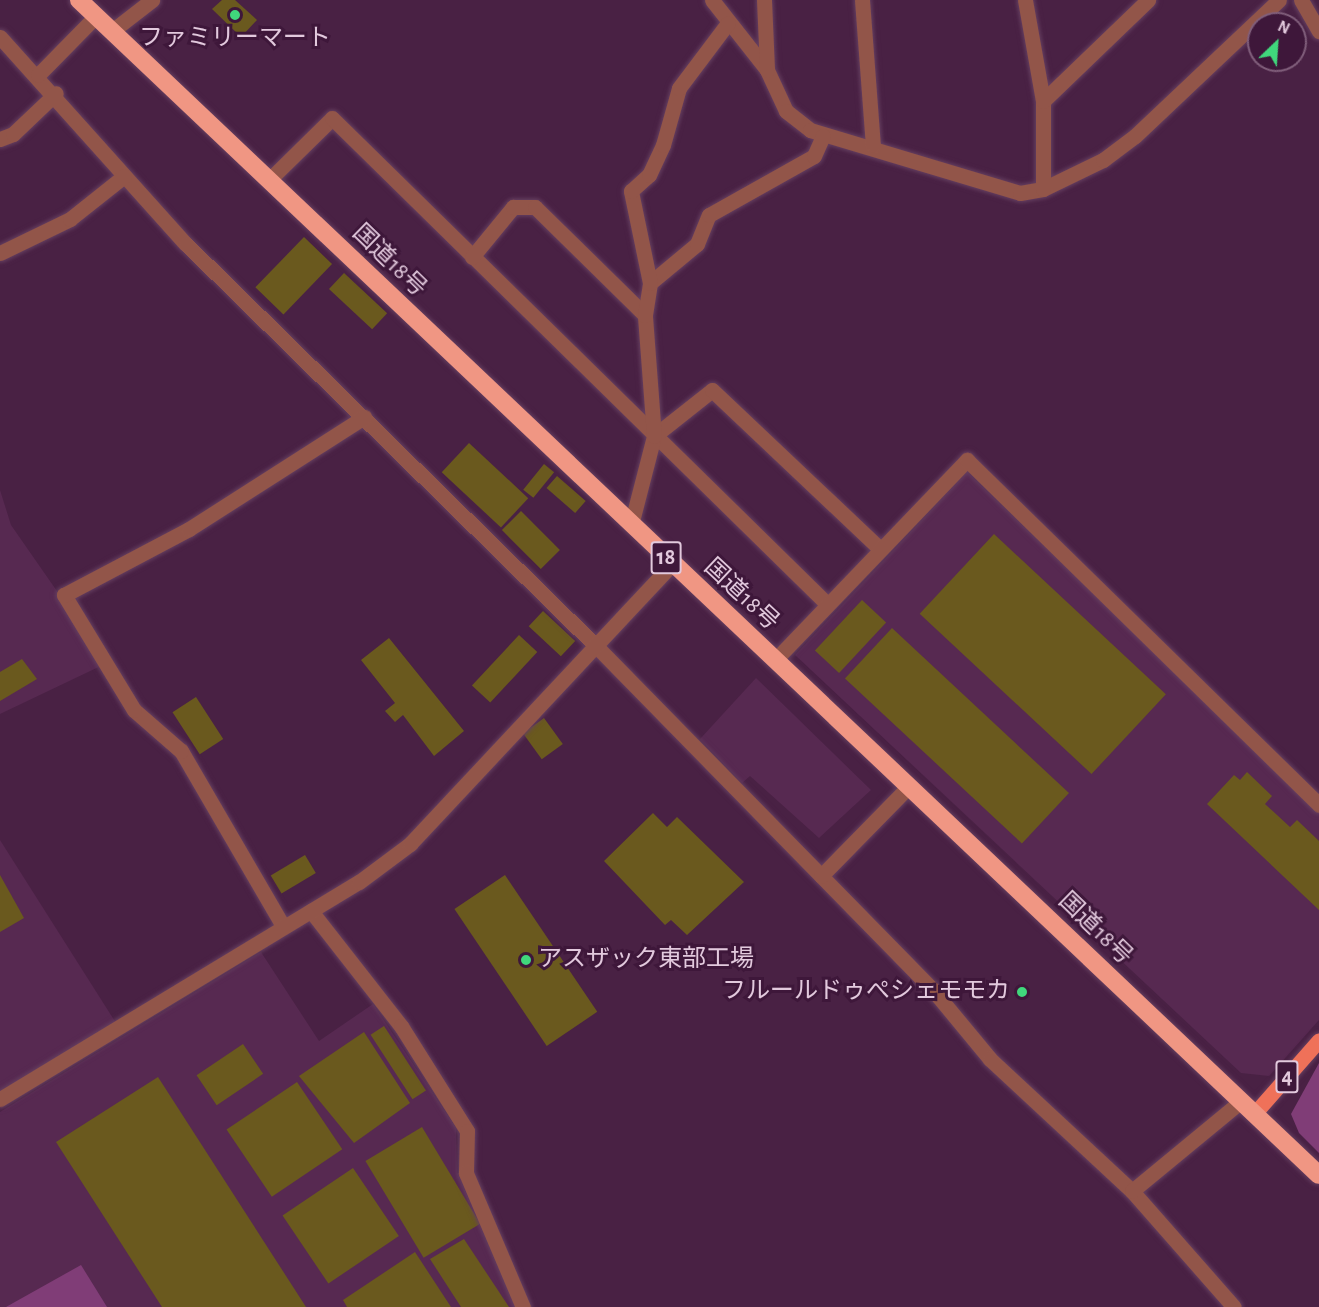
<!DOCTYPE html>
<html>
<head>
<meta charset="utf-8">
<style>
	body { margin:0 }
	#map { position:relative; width:1319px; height:1307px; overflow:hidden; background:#492144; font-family:"Alegreya Sans","Noto Sans JP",sans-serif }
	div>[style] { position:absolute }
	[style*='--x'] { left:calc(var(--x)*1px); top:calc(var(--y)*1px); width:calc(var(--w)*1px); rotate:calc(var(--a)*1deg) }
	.built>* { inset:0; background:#572951 }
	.green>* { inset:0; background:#803d77 }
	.building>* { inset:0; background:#6a591e; transform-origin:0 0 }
	.roads { filter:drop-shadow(0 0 2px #653f60) drop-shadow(0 0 2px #653f60) }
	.minor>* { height:15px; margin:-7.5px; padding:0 7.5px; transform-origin:7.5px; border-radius:7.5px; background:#925549 }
	.major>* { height:15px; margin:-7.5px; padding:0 7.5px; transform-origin:7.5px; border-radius:7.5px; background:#ef7159 }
	.highway>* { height:18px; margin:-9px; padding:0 9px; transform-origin:9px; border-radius:9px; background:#f09683 }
	.dots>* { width:16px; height:16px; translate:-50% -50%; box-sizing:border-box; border:3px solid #3e173a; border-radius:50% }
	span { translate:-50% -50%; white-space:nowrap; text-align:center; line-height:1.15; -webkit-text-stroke:6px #3e173a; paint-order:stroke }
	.shield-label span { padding:2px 4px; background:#3e173a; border:2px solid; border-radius:4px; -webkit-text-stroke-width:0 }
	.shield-label { font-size:22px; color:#e2c9dd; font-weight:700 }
	.poi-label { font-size:24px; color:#e2c9dd }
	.left { translate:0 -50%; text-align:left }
	.right { translate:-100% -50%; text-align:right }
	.street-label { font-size:24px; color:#e2c9dd }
	.north { position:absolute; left:1247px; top:12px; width:60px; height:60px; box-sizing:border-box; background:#3e173a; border:2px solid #805e7b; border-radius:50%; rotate:25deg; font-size:16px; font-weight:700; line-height:24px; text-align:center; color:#e2c9dd }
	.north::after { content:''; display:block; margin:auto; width:21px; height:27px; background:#40d77c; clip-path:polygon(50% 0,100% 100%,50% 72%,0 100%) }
</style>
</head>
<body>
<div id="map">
	<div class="built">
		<div style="clip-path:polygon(967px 472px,1319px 812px,1319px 1020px,1269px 1076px,1241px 1073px,795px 655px)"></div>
		<div style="clip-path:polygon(0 490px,11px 525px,107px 663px,0 714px)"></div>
		<div style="clip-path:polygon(756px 678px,871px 790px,819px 838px,750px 776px,742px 783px,700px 739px)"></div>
		<div style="clip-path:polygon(0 840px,116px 1023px,0 1091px)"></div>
		<div style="clip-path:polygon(261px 952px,319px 1041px,373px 1004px,456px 1128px,457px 1172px,515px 1307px,0 1307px,0 1112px)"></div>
	</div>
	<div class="green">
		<div style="clip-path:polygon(1319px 1063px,1319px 1153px,1299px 1133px,1291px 1114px)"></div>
		<div style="clip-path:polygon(81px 1265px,107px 1307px,6px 1307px)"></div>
	</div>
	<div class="building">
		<div style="clip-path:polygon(222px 0,235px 0,257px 20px,241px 37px,212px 9px)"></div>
		<div style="left:304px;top:237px;width:39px;height:70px;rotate:44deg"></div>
		<div style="left:344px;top:273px;width:59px;height:22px;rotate:43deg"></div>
		<div style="left:469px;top:443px;width:81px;height:40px;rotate:43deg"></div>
		<div style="left:544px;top:464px;width:13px;height:33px;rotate:39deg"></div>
		<div style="left:557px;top:476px;width:38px;height:16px;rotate:41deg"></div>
		<div style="left:521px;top:511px;width:55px;height:27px;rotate:45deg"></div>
		<div style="left:994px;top:534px;width:235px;height:109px;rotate:43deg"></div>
		<div style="left:862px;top:600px;width:33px;height:69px;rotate:43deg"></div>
		<div style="left:543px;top:611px;width:44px;height:21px;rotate:43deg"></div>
		<div style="left:892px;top:628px;width:242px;height:69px;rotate:43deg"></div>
		<div style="left:519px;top:635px;width:25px;height:69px;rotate:43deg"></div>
		<div style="clip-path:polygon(389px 638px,464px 731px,434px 756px,403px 715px,395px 722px,385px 711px,395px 703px,361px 660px)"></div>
		<div style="clip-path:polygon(22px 659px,37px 679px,0 701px,0 672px)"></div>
		<div style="left:196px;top:697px;width:50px;height:28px;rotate:57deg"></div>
		<div style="left:544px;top:718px;width:32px;height:26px;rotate:54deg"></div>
		<div style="clip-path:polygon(1247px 772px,1272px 796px,1265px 804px,1290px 827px,1297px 820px,1319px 841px,1319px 910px,1207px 804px,1234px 775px,1240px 780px)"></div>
		<div style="clip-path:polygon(653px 813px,667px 827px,677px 817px,744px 882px,687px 935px,671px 920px,665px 925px,604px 861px)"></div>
		<div style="left:305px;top:855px;width:21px;height:40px;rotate:59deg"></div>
		<div style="clip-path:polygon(0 875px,24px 918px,0 932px)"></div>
		<div style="left:505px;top:875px;width:165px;height:61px;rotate:56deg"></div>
		<div style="left:384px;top:1026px;width:77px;height:16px;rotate:57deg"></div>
		<div style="clip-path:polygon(364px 1032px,410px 1103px,354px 1143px,299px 1076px)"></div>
		<div style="left:243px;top:1044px;width:36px;height:56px;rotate:56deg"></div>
		<div style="clip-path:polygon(158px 1077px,306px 1307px,162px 1307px,56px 1142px)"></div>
		<div style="left:297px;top:1082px;width:81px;height:85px;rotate:56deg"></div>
		<div style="left:422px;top:1127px;width:113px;height:66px;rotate:59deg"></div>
		<div style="left:353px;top:1168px;width:82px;height:85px;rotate:56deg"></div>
		<div style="clip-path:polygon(464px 1239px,509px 1307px,461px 1307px,430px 1259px)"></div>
		<div style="clip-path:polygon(415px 1252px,451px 1307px,347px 1307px,343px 1300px)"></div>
	</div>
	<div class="roads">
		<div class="minor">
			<div style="--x:712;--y:0;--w:89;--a:51.8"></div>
			<div style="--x:767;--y:70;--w:45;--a:65.1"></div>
			<div style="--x:786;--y:111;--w:31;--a:38"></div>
			<div style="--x:810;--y:130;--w:219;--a:16.7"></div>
			<div style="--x:1020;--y:193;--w:23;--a:-10"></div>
			<div style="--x:1043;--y:189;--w:67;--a:-25.8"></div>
			<div style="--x:1103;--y:160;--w:40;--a:-37"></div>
			<div style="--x:1135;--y:136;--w:198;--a:-43.4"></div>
			<div style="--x:764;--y:0;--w:70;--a:87.5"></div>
			<div style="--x:862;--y:0;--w:145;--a:85.7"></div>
			<div style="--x:1025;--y:0;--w:103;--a:79.9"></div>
			<div style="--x:1043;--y:101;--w:88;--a:90"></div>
			<div style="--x:1301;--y:0;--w:36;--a:60"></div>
			<div style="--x:112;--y:31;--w:51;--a:-37.8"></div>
			<div style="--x:0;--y:37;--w:278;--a:48.1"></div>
			<div style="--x:186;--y:244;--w:577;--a:44.44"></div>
			<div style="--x:598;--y:648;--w:479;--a:45.6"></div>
			<div style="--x:933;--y:990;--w:89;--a:50.4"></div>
			<div style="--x:990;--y:1059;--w:194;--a:42.9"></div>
			<div style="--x:1132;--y:1191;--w:154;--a:48.7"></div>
			<div style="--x:38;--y:75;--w:83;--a:-45.5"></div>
			<div style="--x:1043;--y:101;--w:146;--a:-43.9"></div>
			<div style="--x:0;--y:139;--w:14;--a:-21"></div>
			<div style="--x:13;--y:134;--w:59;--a:-43.6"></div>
			<div style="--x:269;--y:180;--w:88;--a:-44.5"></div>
			<div style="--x:332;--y:118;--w:694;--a:44.47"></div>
			<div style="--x:0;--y:253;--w:78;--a:-25.9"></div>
			<div style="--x:70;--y:219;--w:69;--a:-38.5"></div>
			<div style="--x:472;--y:257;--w:65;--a:-50.6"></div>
			<div style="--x:513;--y:207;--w:22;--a:0"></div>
			<div style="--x:535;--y:207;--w:154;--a:44.5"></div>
			<div style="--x:650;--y:283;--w:61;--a:-39.7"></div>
			<div style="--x:697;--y:244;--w:31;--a:-68"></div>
			<div style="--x:709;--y:215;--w:120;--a:-29.3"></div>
			<div style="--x:814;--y:156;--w:22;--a:-66"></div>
			<div style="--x:654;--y:436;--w:74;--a:-38.4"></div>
			<div style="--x:712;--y:390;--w:231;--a:43.4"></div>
			<div style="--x:631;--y:525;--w:92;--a:-75.5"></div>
			<div style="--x:654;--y:436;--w:121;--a:-94.3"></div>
			<div style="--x:645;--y:315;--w:32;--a:-81"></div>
			<div style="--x:650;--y:283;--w:94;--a:-101.7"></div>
			<div style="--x:631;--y:191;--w:24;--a:-42"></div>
			<div style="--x:649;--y:175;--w:33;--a:-65"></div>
			<div style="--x:663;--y:145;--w:59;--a:-74.3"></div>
			<div style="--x:679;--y:88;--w:81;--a:-53"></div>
			<div style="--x:776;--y:659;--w:276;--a:-46.2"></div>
			<div style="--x:967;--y:460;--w:493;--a:44.4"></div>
			<div style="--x:821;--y:876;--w:126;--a:-45.6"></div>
			<div style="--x:311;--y:911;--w:146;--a:52"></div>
			<div style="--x:401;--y:1026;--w:124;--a:57.8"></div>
			<div style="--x:467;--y:1131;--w:42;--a:91.4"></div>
			<div style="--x:466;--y:1173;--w:146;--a:67"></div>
			<div style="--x:283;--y:926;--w:203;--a:-120.2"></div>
			<div style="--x:181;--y:751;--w:62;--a:-138.9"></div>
			<div style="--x:134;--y:710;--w:135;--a:-121.3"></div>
			<div style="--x:64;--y:595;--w:141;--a:-27.8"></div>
			<div style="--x:189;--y:529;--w:208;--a:-32.6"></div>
			<div style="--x:0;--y:1099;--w:419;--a:-31.2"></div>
			<div style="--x:359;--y:882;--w:64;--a:-36.7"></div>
			<div style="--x:410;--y:844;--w:383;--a:-46.9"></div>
			<div style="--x:1132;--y:1191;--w:141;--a:-39.5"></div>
		</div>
		<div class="major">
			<div style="--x:1254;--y:1114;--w:98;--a:-48.7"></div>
		</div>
		<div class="highway">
			<div style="--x:79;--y:0;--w:1708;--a:43.46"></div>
		</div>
	</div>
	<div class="dots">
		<div style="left:235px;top:15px;background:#40d77c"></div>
		<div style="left:526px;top:960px;background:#40d77c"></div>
		<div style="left:1022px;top:992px;background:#40d77c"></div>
	</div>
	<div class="shield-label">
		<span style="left:666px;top:558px">18</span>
		<span style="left:1287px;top:1077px">4</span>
	</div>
	<div class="poi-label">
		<span style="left:235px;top:39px">ファミリーマート</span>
		<span class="left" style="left:538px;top:960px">アスザック東部工場</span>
		<span class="right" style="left:1010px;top:992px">フルールドゥぺシェモモカ</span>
	</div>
	<div class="street-label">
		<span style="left:389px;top:261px;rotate:44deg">国道18号</span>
		<span style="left:741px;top:595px;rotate:43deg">国道18号</span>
		<span style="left:1095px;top:929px;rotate:44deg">国道18号</span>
	</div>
	<div class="north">N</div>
</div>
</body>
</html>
